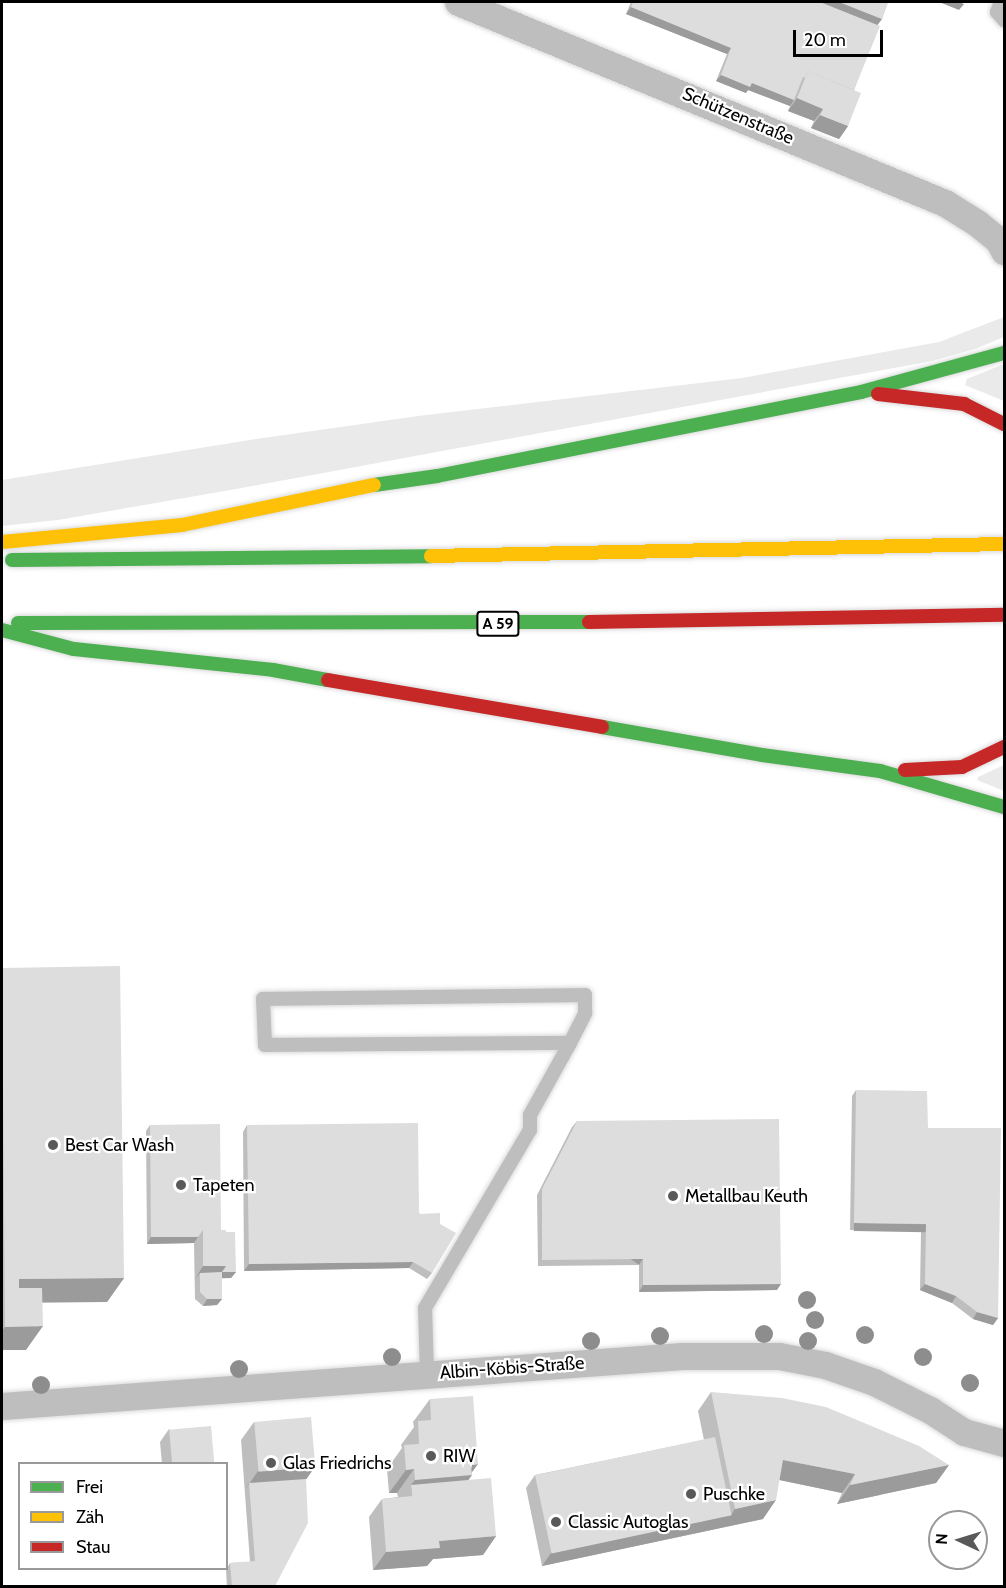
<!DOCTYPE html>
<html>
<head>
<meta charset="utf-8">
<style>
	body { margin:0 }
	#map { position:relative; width:1006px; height:1588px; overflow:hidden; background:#fff; font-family:Cabin,sans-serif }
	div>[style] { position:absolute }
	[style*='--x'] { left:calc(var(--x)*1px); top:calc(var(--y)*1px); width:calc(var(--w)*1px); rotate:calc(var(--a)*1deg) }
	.green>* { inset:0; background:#eaeaea }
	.roads { filter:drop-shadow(0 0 2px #dbdbdb) drop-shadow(0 0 2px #dbdbdb) }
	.lane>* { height:14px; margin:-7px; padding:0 7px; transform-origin:7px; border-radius:7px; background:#bebebe }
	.street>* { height:27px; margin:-13.5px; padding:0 13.5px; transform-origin:13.5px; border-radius:13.5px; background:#bebebe }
	.fast>* { height:14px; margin:-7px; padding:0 7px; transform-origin:7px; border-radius:7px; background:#4caf50 }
	.slow>* { height:14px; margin:-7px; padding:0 7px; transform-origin:7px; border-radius:7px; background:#ffc107 }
	.jam>* { height:14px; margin:-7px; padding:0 7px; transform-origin:7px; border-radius:7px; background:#c62828 }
	.trees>* { width:18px; height:18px; margin:-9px; border-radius:50%; background:#8d8d8d }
	.wall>* { inset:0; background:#bebebe }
	.shaded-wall>* { inset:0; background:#9b9b9b; transform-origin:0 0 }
	.building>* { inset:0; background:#ddd; transform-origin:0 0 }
	.dots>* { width:16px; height:16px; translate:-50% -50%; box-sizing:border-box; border:3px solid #fff; border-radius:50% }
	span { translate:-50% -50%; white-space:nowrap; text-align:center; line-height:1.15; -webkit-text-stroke:4.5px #fff; paint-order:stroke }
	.shield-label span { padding:2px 4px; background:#fff; border:2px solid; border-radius:4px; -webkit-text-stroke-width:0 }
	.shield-label { font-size:16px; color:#000; font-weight:700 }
	.street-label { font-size:18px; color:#000 }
	.poi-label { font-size:18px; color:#000 }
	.left { translate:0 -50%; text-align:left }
	.frame { position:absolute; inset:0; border:3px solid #000; pointer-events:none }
	.legend { position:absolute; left:18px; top:1462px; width:210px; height:108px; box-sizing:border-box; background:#fff; border:2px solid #999; margin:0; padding:8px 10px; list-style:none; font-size:18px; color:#000 }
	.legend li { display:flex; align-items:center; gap:12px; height:30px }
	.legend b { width:30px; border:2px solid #999 }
	.north { position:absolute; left:928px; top:1510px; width:60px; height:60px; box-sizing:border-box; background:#fff; border:2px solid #999; border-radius:50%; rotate:274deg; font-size:16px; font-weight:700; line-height:24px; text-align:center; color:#000 }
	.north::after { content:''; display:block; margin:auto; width:21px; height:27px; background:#595959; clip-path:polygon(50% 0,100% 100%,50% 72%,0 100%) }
	.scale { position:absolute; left:793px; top:30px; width:90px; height:27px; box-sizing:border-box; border:3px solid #000; border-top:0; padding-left:8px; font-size:18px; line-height:21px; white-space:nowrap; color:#000; -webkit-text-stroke:4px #fff; paint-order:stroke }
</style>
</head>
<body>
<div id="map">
	<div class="green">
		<div style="clip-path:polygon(1004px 317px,1004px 337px,975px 349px,932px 361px,236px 489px,58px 520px,2px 526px,2px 480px,256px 439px,418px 416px,742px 378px,939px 342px)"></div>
		<div style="clip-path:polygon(1004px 364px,1004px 401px,965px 385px,967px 379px)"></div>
		<div style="clip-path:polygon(1004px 765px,1004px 791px,977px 780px,978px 777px)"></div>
	</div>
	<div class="roads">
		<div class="lane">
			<div style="--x:1001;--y:2;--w:11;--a:112"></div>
			<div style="--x:997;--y:12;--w:11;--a:49"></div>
			<div style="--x:427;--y:1374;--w:66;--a:-91.7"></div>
			<div style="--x:425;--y:1308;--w:207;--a:-59.5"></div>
			<div style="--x:530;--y:1130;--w:15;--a:-90"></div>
			<div style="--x:530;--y:1115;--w:82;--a:-60.9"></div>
			<div style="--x:570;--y:1043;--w:34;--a:-63"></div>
			<div style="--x:585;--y:1013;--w:18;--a:-90"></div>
			<div style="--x:585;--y:995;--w:322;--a:179.3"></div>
			<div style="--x:263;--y:999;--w:46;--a:87.5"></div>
			<div style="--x:265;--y:1045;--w:305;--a:-0.4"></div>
		</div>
		<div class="street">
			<div style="--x:458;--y:2;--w:527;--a:22.43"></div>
			<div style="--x:945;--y:203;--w:38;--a:32"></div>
			<div style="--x:977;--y:223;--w:27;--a:39"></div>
			<div style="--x:998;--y:240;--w:13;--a:61"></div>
			<div style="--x:2;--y:1406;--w:682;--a:-4.21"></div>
			<div style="--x:682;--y:1356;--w:97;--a:0"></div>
			<div style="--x:779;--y:1356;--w:47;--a:11.1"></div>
			<div style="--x:825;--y:1365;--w:52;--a:19.1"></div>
			<div style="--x:874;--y:1382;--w:63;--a:26.6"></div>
			<div style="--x:930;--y:1410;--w:40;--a:32.9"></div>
			<div style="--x:964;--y:1432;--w:41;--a:15.4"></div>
		</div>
		<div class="fast">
			<div style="--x:374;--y:485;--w:64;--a:-8.1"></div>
			<div style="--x:437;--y:476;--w:432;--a:-11.2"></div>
			<div style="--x:861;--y:392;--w:148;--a:-15.3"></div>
			<div style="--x:12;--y:560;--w:419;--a:-0.5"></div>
			<div style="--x:18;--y:623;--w:571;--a:-0.1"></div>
			<div style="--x:2;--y:630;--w:74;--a:14.8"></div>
			<div style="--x:74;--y:649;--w:200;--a:6"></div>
			<div style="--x:273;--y:670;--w:56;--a:10.3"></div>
			<div style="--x:602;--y:727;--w:162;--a:9.9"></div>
			<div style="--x:762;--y:755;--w:119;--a:7.7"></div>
			<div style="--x:880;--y:771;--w:129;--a:16.2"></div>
		</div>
		<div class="slow">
			<div style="--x:2;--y:542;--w:181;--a:-5.4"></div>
			<div style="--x:182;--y:525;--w:196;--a:-11.8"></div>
			<div style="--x:431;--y:556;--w:573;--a:-1.2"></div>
		</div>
		<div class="jam">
			<div style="--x:878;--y:394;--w:87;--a:6.6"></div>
			<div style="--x:964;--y:404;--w:45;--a:26.6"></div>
			<div style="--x:589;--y:622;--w:415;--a:-1"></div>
			<div style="--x:328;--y:680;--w:278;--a:9.7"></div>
			<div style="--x:905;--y:770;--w:57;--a:-3"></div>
			<div style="--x:962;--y:767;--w:47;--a:-25.5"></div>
		</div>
	</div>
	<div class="trees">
		<div style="left:807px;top:1300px"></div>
		<div style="left:815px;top:1320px"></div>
		<div style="left:764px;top:1334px"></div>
		<div style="left:865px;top:1335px"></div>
		<div style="left:660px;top:1336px"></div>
		<div style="left:591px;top:1341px"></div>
		<div style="left:808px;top:1341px"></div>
		<div style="left:392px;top:1357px"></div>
		<div style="left:923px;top:1357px"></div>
		<div style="left:239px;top:1369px"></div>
		<div style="left:970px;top:1383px"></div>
		<div style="left:41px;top:1385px"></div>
	</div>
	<div class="wall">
		<div style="clip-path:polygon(631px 2px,888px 2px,882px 19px,877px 25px,854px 90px,848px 126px,839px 139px,811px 128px,814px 121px,788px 111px,790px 106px,748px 90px,746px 93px,716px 81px,727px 54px,626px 14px)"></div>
		<div style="clip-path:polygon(2px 968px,124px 1278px,107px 1302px,42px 1302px,26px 1350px,2px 1350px)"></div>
		<div style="clip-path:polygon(856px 1090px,928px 1128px,998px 1318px,993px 1325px,973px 1319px,952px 1303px,920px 1290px,921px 1231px,850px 1230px,852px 1096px)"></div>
		<div style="clip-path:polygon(577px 1121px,777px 1290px,639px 1292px,639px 1265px,538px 1266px,537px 1195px,572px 1127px)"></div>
		<div style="clip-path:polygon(150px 1125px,221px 1230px,236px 1272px,231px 1278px,222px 1278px,222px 1299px,217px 1305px,203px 1306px,195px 1299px,194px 1243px,147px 1244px,146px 1131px)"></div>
		<div style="clip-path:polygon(247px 1125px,440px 1224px,432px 1273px,427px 1279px,409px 1268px,244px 1271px,243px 1132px)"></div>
		<div style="clip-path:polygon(711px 1392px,949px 1465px,936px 1483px,837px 1504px,842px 1493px,779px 1480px,763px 1519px,542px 1566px,526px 1488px,535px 1475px,704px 1440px,698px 1411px)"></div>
		<div style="clip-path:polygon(430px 1399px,472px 1473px,468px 1480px,496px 1536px,483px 1555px,433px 1559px,427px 1566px,373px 1570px,369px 1517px,382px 1499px,398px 1497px,397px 1493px,389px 1493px,387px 1469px,402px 1448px,401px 1445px,414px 1427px,413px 1422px)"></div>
		<div style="clip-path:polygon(254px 1422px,315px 1467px,306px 1479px,275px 1587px,227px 1587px,226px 1570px,230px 1563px,250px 1562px,241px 1440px)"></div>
		<div style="clip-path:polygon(169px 1429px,214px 1464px,162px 1464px,160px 1442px)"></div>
	</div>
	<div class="shaded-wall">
		<div style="clip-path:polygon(799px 2px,839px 2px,882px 19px,873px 31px)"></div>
		<div style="clip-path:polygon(939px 2px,959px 2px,964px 4px,959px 10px)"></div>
		<div style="clip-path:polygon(631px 7px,731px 48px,727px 54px,626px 14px)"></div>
		<div style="clip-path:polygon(721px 75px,752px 83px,794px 100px,790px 106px,748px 90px,746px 93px,716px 81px)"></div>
		<div style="clip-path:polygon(797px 98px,823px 109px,814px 121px,788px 111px)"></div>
		<div style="clip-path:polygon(820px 115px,848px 126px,839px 139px,811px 128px)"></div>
		<div style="left:854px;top:1223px;width:72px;height:8px;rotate:1deg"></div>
		<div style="clip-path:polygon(151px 1237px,198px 1237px,194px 1243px,147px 1244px)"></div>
		<div style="left:643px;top:1259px;width:7px;height:101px;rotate:124deg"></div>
		<div style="clip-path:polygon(413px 1262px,409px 1268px,244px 1271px,249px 1264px)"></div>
		<div style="clip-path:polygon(203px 1266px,226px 1266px,236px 1272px,231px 1278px,200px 1279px,200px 1273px,195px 1279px)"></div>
		<div style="clip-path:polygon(124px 1278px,107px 1302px,5px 1303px,19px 1279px)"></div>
		<div style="clip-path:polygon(781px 1284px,777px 1290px,639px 1292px,643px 1285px)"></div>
		<div style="clip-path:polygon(925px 1284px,956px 1296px,952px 1303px,920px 1290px)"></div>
		<div style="clip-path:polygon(207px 1299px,222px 1299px,217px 1305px,203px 1306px)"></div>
		<div style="clip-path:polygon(977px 1312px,998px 1318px,993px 1325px,973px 1319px)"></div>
		<div style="clip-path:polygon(43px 1326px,26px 1350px,2px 1350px,2px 1331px,5px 1327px)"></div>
		<div style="clip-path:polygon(783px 1460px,855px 1474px,842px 1493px,770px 1478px)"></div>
		<div style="clip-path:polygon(478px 1464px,470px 1475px,472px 1475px,455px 1499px,412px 1496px,411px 1485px,415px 1480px,471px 1465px)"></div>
		<div style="clip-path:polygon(949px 1465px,936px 1483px,837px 1504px,850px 1485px)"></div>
		<div style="clip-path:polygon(315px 1467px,302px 1485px,249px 1483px,245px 1490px,258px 1471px)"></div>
		<div style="clip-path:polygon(414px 1469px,397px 1493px,389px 1493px,406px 1470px)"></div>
		<div style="clip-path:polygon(776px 1500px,763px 1519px,542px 1566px,551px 1553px,731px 1515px,735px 1509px)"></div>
		<div style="clip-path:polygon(496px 1536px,483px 1555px,433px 1559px,427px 1566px,373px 1570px,386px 1552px,439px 1541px)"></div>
	</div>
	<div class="building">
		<div style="clip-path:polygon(633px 2px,820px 2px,880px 26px,854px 90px,808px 71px,805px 78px,803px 77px,794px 100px,752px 83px,750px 87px,721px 75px,731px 48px,631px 7px)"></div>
		<div style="clip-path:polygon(839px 2px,888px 2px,882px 19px)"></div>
		<div style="clip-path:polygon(808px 71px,861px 93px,848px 126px,820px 115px,823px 109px,797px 98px)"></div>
		<div style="clip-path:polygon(120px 966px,124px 1278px,19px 1279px,19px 1288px,42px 1288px,43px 1326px,5px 1327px,2px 968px)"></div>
		<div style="clip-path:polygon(856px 1090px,927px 1091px,928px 1128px,1001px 1128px,998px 1318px,977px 1312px,956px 1296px,925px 1284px,926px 1224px,854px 1223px)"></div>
		<div style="clip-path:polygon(779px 1119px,781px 1284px,643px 1285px,643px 1259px,542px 1260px,542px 1189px,577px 1121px)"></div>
		<div style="clip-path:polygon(418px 1123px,419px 1214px,440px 1213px,440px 1224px,456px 1233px,432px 1273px,413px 1262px,249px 1264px,247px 1125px)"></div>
		<div style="clip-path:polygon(220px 1124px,221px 1230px,203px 1230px,198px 1237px,151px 1237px,150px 1125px)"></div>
		<div style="left:203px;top:1230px;width:23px;height:36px"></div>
		<div style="clip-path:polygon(226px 1232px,235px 1232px,236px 1272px,222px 1272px,226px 1266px)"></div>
		<div style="clip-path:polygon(222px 1272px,222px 1299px,207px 1299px,200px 1292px,200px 1273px)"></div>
		<div style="clip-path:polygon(711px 1392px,782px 1398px,826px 1407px,919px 1446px,949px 1465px,850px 1485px,855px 1474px,783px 1460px,776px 1500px,735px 1509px)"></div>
		<div style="clip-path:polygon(473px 1396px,478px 1464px,471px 1465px,472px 1475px,415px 1480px,414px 1469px,406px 1470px,404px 1445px,419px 1444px,418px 1421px,431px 1420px,430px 1399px)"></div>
		<div style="left:311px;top:1417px;width:50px;height:57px;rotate:85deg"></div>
		<div style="left:211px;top:1426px;width:38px;height:42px;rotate:85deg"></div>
		<div style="left:715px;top:1437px;width:80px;height:184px;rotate:78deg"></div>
		<div style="clip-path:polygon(491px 1478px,496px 1536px,439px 1541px,440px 1548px,386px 1552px,382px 1499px,412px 1496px,411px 1485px)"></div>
		<div style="clip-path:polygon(306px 1479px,308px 1523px,275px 1586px,232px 1587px,230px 1563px,255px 1561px,249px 1483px)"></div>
	</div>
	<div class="dots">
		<div style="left:53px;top:1145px;background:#595959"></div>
		<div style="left:181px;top:1185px;background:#595959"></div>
		<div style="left:673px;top:1196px;background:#595959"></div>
		<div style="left:431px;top:1456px;background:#595959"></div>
		<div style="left:271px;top:1463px;background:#595959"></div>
		<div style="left:691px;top:1494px;background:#595959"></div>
		<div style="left:556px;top:1522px;background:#595959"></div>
	</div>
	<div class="shield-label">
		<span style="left:498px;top:624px">A 59</span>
	</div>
	<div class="street-label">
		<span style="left:738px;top:116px;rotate:23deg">Schützenstraße</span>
		<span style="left:512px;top:1368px;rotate:-4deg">Albin-Köbis-Straße</span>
	</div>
	<div class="poi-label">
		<span class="left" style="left:65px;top:1145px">Best Car Wash</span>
		<span class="left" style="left:193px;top:1185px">Tapeten</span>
		<span class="left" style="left:685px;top:1196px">Metallbau Keuth</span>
		<span class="left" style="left:443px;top:1456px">RIW</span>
		<span class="left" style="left:283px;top:1463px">Glas Friedrichs</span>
		<span class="left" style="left:703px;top:1494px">Puschke</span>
		<span class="left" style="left:568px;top:1522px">Classic Autoglas</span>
	</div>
	<div class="frame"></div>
	<ul class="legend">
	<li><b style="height:8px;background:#4caf50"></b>Frei</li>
	<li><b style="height:8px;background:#ffc107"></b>Zäh</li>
	<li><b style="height:8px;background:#c62828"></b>Stau</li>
	</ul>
	<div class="north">N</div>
	<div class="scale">20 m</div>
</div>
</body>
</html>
